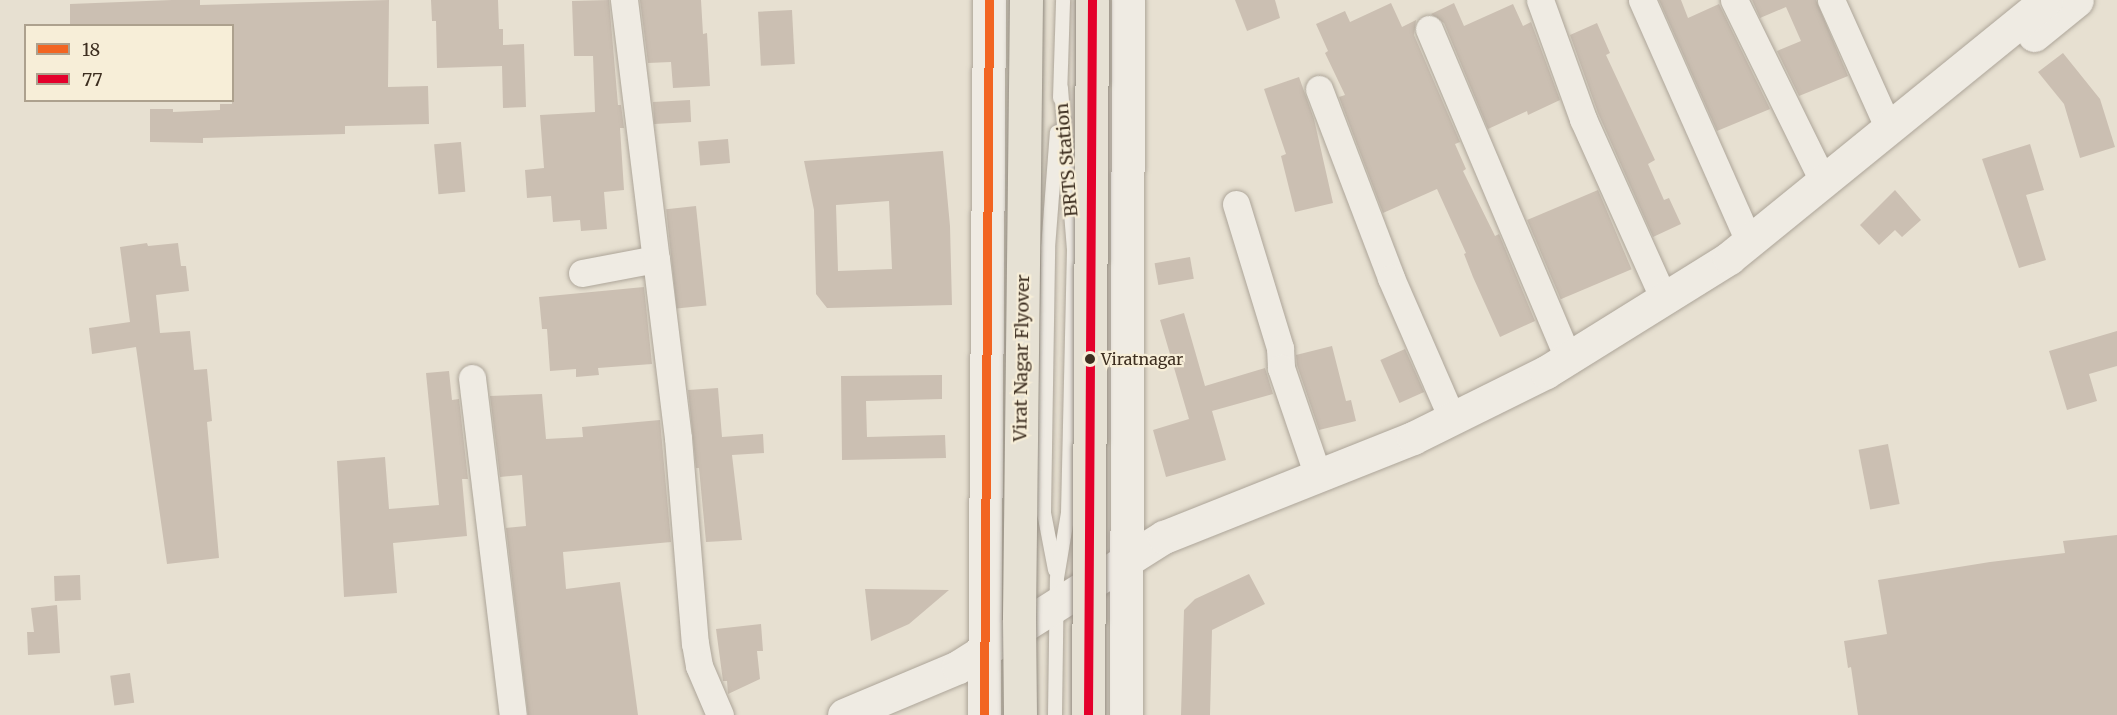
<!DOCTYPE html>
<html>
<head>
<meta charset="utf-8">
<style>
	body { margin:0 }
	#map { position:relative; width:2117px; height:715px; overflow:hidden; background:#e7e0d1; font-family:Merriweather,serif }
	div>[style] { position:absolute }
	[style*='--x'] { left:calc(var(--x)*1px); top:calc(var(--y)*1px); width:calc(var(--w)*1px); rotate:calc(var(--a)*1deg) }
	.building>* { inset:0; background:#cbbfb2; transform-origin:0 0 }
	.roads { filter:drop-shadow(0 0 2px #ada599) drop-shadow(0 0 2px #ada599) }
	.lane>* { height:14px; margin:-7px; padding:0 7px; transform-origin:7px; border-radius:7px; background:#efebe3 }
	.street>* { height:27px; margin:-13.5px; padding:0 13.5px; transform-origin:13.5px; border-radius:13.5px; background:#efebe3 }
	.secondary>* { height:33px; margin:-16.5px; padding:0 16.5px; transform-origin:16.5px; border-radius:16.5px; background:#efebe3 }
	.bridges { filter:drop-shadow(0 0 2px #928b80) drop-shadow(0 0 2px #928b80) }
	.primary-bridge>* { height:33px; margin:-16.5px; padding:0 16.5px; transform-origin:16.5px; border-radius:16.5px; background:#e6e1d4 }
	.bus-1>* { height:9px; margin:-4.5px; padding:0 4.5px; transform-origin:4.5px; border-radius:4.5px; background:#f26522 }
	.bus-2>* { height:9px; margin:-4.5px; padding:0 4.5px; transform-origin:4.5px; border-radius:4.5px; background:#e4002b }
	.dots>* { width:16px; height:16px; translate:-50% -50%; box-sizing:border-box; border:3px solid #f7eed8; border-radius:50% }
	span { translate:-50% -50%; white-space:nowrap; text-align:center; line-height:1.15; -webkit-text-stroke:4.5px #f7eed8; paint-order:stroke }
	.bus-label { font-size:16px; color:#3d2e20 }
	.left { translate:0 -50%; text-align:left }
	.street-label { font-size:18px; color:#3d2e20 }
	.legend { position:absolute; left:24px; top:24px; width:210px; height:78px; box-sizing:border-box; background:#f7eed8; border:2px solid #ada18e; margin:0; padding:8px 10px; list-style:none; font-size:18px; color:#3d2e20 }
	.legend li { display:flex; align-items:center; gap:12px; height:30px }
	.legend b { width:30px; border:2px solid #ada18e }
</style>
</head>
<body>
<div id="map">
	<div class="building">
		<div style="clip-path:polygon(172px 0,200px 0,200px 5px,389px 0,388px 87px,428px 86px,429px 124px,345px 126px,345px 134px,203px 138px,203px 143px,150px 142px,150px 109px,173px 109px,173px 112px,220px 110px,220px 104px,232px 104px,232px 26px,70px 26px,70px 4px)"></div>
		<div style="clip-path:polygon(431px 0,498px 0,499px 29px,503px 29px,503px 45px,524px 44px,526px 107px,503px 108px,502px 66px,437px 68px,436px 21px,432px 21px)"></div>
		<div style="clip-path:polygon(609px 0,618px 105px,621px 105px,624px 128px,620px 128px,624px 190px,604px 192px,607px 229px,581px 231px,580px 220px,553px 222px,551px 196px,527px 198px,525px 170px,544px 168px,540px 115px,595px 112px,593px 56px,574px 56px,572px 1px)"></div>
		<div style="clip-path:polygon(640px 0,701px 0,703px 34px,707px 33px,710px 86px,673px 88px,671px 62px,648px 63px)"></div>
		<div style="clip-path:polygon(1235px 0,1275px 0,1280px 18px,1247px 31px)"></div>
		<div style="clip-path:polygon(1659px 0,1681px 0,1688px 18px,1719px 4px,1770px 109px,1717px 131px)"></div>
		<div style="clip-path:polygon(1752px 0,1816px 0,1848px 76px,1799px 96px,1777px 51px,1801px 41px,1786px 7px,1760px 18px)"></div>
		<div style="clip-path:polygon(1391px 3px,1402px 27px,1416px 20px,1414px 35px,1460px 142px,1455px 144px,1466px 169px,1463px 171px,1495px 236px,1499px 234px,1535px 321px,1500px 337px,1473px 277px,1464px 254px,1466px 253px,1437px 189px,1383px 213px,1339px 97px,1345px 95px,1325px 53px,1328px 51px,1316px 24px,1345px 11px,1350px 22px)"></div>
		<div style="clip-path:polygon(1454px 3px,1464px 26px,1513px 4px,1523px 26px,1531px 22px,1560px 100px,1528px 115px,1527px 111px,1488px 129px,1444px 23px,1431px 14px)"></div>
		<div style="left:792px;top:10px;width:54px;height:34px;rotate:87deg"></div>
		<div style="clip-path:polygon(1597px 23px,1610px 53px,1606px 55px,1655px 160px,1648px 164px,1664px 200px,1669px 198px,1681px 224px,1653px 237px,1598px 113px,1570px 35px)"></div>
		<div style="clip-path:polygon(2063px 53px,2100px 99px,2115px 147px,2080px 158px,2064px 104px,2038px 72px)"></div>
		<div style="clip-path:polygon(1299px 77px,1314px 119px,1333px 203px,1295px 212px,1281px 156px,1286px 154px,1264px 89px)"></div>
		<div style="left:690px;top:100px;width:22px;height:37px;rotate:87deg"></div>
		<div style="left:728px;top:139px;width:24px;height:30px;rotate:85deg"></div>
		<div style="left:461px;top:142px;width:50px;height:27px;rotate:85deg"></div>
		<div style="clip-path:polygon(2030px 144px,2044px 190px,2026px 195px,2046px 260px,2019px 268px,1982px 159px)"></div>
		<div style="clip-path:polygon(evenodd,943px 151px,950px 226px,952px 305px,827px 308px,816px 294px,814px 210px,804px 161px,943px 151px,889px 201px,892px 269px,838px 271px,836px 205px,889px 201px)"></div>
		<div style="left:1598px;top:190px;width:86px;height:77px;rotate:67deg"></div>
		<div style="clip-path:polygon(1895px 190px,1921px 220px,1902px 237px,1895px 230px,1879px 245px,1860px 225px)"></div>
		<div style="left:696px;top:206px;width:100px;height:30px;rotate:84deg"></div>
		<div style="clip-path:polygon(147px 243px,148px 246px,178px 243px,181px 266px,186px 266px,189px 291px,156px 295px,160px 333px,190px 331px,194px 370px,207px 369px,212px 421px,207px 422px,219px 558px,167px 564px,136px 347px,92px 354px,89px 328px,130px 322px,120px 247px)"></div>
		<div style="left:1190px;top:257px;width:22px;height:36px;rotate:80deg"></div>
		<div style="clip-path:polygon(644px 287px,652px 364px,598px 368px,599px 375px,576px 377px,576px 369px,550px 371px,547px 329px,542px 329px,539px 297px)"></div>
		<div style="clip-path:polygon(1184px 313px,1205px 386px,1265px 368px,1273px 394px,1212px 411px,1226px 460px,1166px 477px,1153px 430px,1189px 419px,1160px 320px)"></div>
		<div style="clip-path:polygon(2117px 331px,2117px 366px,2089px 374px,2097px 401px,2067px 410px,2049px 351px)"></div>
		<div style="clip-path:polygon(1332px 346px,1346px 401px,1351px 400px,1356px 421px,1319px 430px,1297px 365px,1296px 355px)"></div>
		<div style="left:1405px;top:349px;width:47px;height:27px;rotate:66deg"></div>
		<div style="clip-path:polygon(449px 371px,452px 400px,459px 399px,468px 479px,462px 479px,467px 536px,393px 543px,397px 593px,344px 597px,337px 461px,385px 457px,389px 509px,439px 505px,426px 373px)"></div>
		<div style="clip-path:polygon(942px 375px,942px 399px,866px 401px,867px 437px,945px 435px,946px 458px,842px 460px,841px 376px)"></div>
		<div style="clip-path:polygon(718px 388px,722px 437px,763px 434px,764px 453px,732px 455px,742px 540px,706px 542px,699px 468px,696px 468px,688px 390px)"></div>
		<div style="clip-path:polygon(542px 394px,546px 439px,583px 437px,582px 427px,660px 420px,671px 542px,563px 552px,566px 589px,620px 582px,638px 715px,528px 715px,506px 528px,526px 526px,522px 475px,500px 477px,490px 396px)"></div>
		<div style="left:1888px;top:444px;width:61px;height:30px;rotate:79deg"></div>
		<div style="clip-path:polygon(2117px 535px,2117px 715px,1858px 715px,1851px 667px,1848px 668px,1844px 641px,1887px 634px,1878px 580px,1990px 562px,2065px 553px,2063px 541px)"></div>
		<div style="clip-path:polygon(1249px 574px,1265px 604px,1212px 630px,1210px 715px,1181px 715px,1184px 610px,1195px 599px)"></div>
		<div style="left:80px;top:575px;width:25px;height:26px;rotate:88deg"></div>
		<div style="clip-path:polygon(865px 589px,949px 590px,909px 624px,871px 641px)"></div>
		<div style="clip-path:polygon(57px 605px,60px 653px,28px 655px,27px 632px,34px 632px,31px 608px)"></div>
		<div style="clip-path:polygon(761px 624px,763px 651px,757px 651px,760px 679px,728px 694px,727px 681px,723px 681px,716px 629px)"></div>
		<div style="left:130px;top:673px;width:30px;height:20px;rotate:82deg"></div>
	</div>
	<div class="roads">
		<div class="lane">
			<div style="--x:1060;--y:98;--w:98;--a:-88.2"></div>
			<div style="--x:1055;--y:570;--w:58;--a:-100.9"></div>
			<div style="--x:1044;--y:513;--w:265;--a:-89.1"></div>
			<div style="--x:1048;--y:248;--w:116;--a:-85.6"></div>
			<div style="--x:1055;--y:715;--w:137;--a:-89.2"></div>
			<div style="--x:1057;--y:578;--w:66;--a:-80.4"></div>
			<div style="--x:1068;--y:513;--w:263;--a:-88.7"></div>
			<div style="--x:1074;--y:250;--w:163;--a:-94.6"></div>
		</div>
		<div class="street">
			<div style="--x:624;--y:0;--w:261;--a:83"></div>
			<div style="--x:1540;--y:0;--w:127;--a:70.1"></div>
			<div style="--x:1583;--y:119;--w:195;--a:65.8"></div>
			<div style="--x:1642;--y:0;--w:264;--a:66.1"></div>
			<div style="--x:1734;--y:0;--w:202;--a:63.8"></div>
			<div style="--x:1831;--y:0;--w:141;--a:65.8"></div>
			<div style="--x:1429;--y:29;--w:357;--a:67.1"></div>
			<div style="--x:1319;--y:89;--w:202;--a:69.1"></div>
			<div style="--x:1391;--y:278;--w:153;--a:66.5"></div>
			<div style="--x:1236;--y:204;--w:151;--a:73"></div>
			<div style="--x:1280;--y:348;--w:20;--a:87"></div>
			<div style="--x:1281;--y:368;--w:114;--a:71.1"></div>
			<div style="--x:582;--y:273;--w:75;--a:-10.7"></div>
			<div style="--x:656;--y:259;--w:180;--a:83"></div>
			<div style="--x:678;--y:438;--w:206;--a:85.3"></div>
			<div style="--x:695;--y:643;--w:23;--a:80"></div>
			<div style="--x:699;--y:666;--w:53;--a:66.8"></div>
			<div style="--x:472;--y:378;--w:339;--a:83.1"></div>
		</div>
		<div class="secondary">
			<div style="--x:2034;--y:35;--w:55;--a:-39.1"></div>
			<div style="--x:844;--y:715;--w:124;--a:-22.8"></div>
			<div style="--x:958;--y:667;--w:244;--a:-32.3"></div>
			<div style="--x:1164;--y:537;--w:268;--a:-21.7"></div>
			<div style="--x:1413;--y:438;--w:148;--a:-26.4"></div>
			<div style="--x:1546;--y:372;--w:216;--a:-31.9"></div>
			<div style="--x:1729;--y:258;--w:409;--a:-39.1"></div>
			<div style="--x:984;--y:715;--w:715;--a:-89.6"></div>
			<div style="--x:1126;--y:715;--w:715;--a:-89.84"></div>
		</div>
	</div>
	<div class="bridges">
		<div class="primary-bridge">
			<div style="--x:1020;--y:715;--w:98;--a:-90.6"></div>
			<div style="--x:1019;--y:617;--w:617;--a:-89.35"></div>
			<div style="--x:1088;--y:715;--w:715;--a:-89.68"></div>
		</div>
	</div>
	<div class="bus-1">
		<div style="--x:984;--y:715;--w:715;--a:-89.6"></div>
	</div>
	<div class="bus-2">
		<div style="--x:1088;--y:715;--w:715;--a:-89.68"></div>
	</div>
	<div class="dots">
		<div style="left:1090px;top:359px;background:#3d2e20"></div>
	</div>
	<div class="bus-label">
		<span class="left" style="left:1101px;top:359px">Viratnagar</span>
	</div>
	<div class="street-label">
		<span style="left:1067px;top:160px;rotate:-95deg">BRTS Station</span>
		<span style="left:1022px;top:358px;rotate:-89deg">Virat Nagar Flyover</span>
	</div>
	<ul class="legend">
	<li><b style="height:8px;background:#f26522"></b>18</li>
	<li><b style="height:8px;background:#e4002b"></b>77</li>
	</ul>
</div>
</body>
</html>
